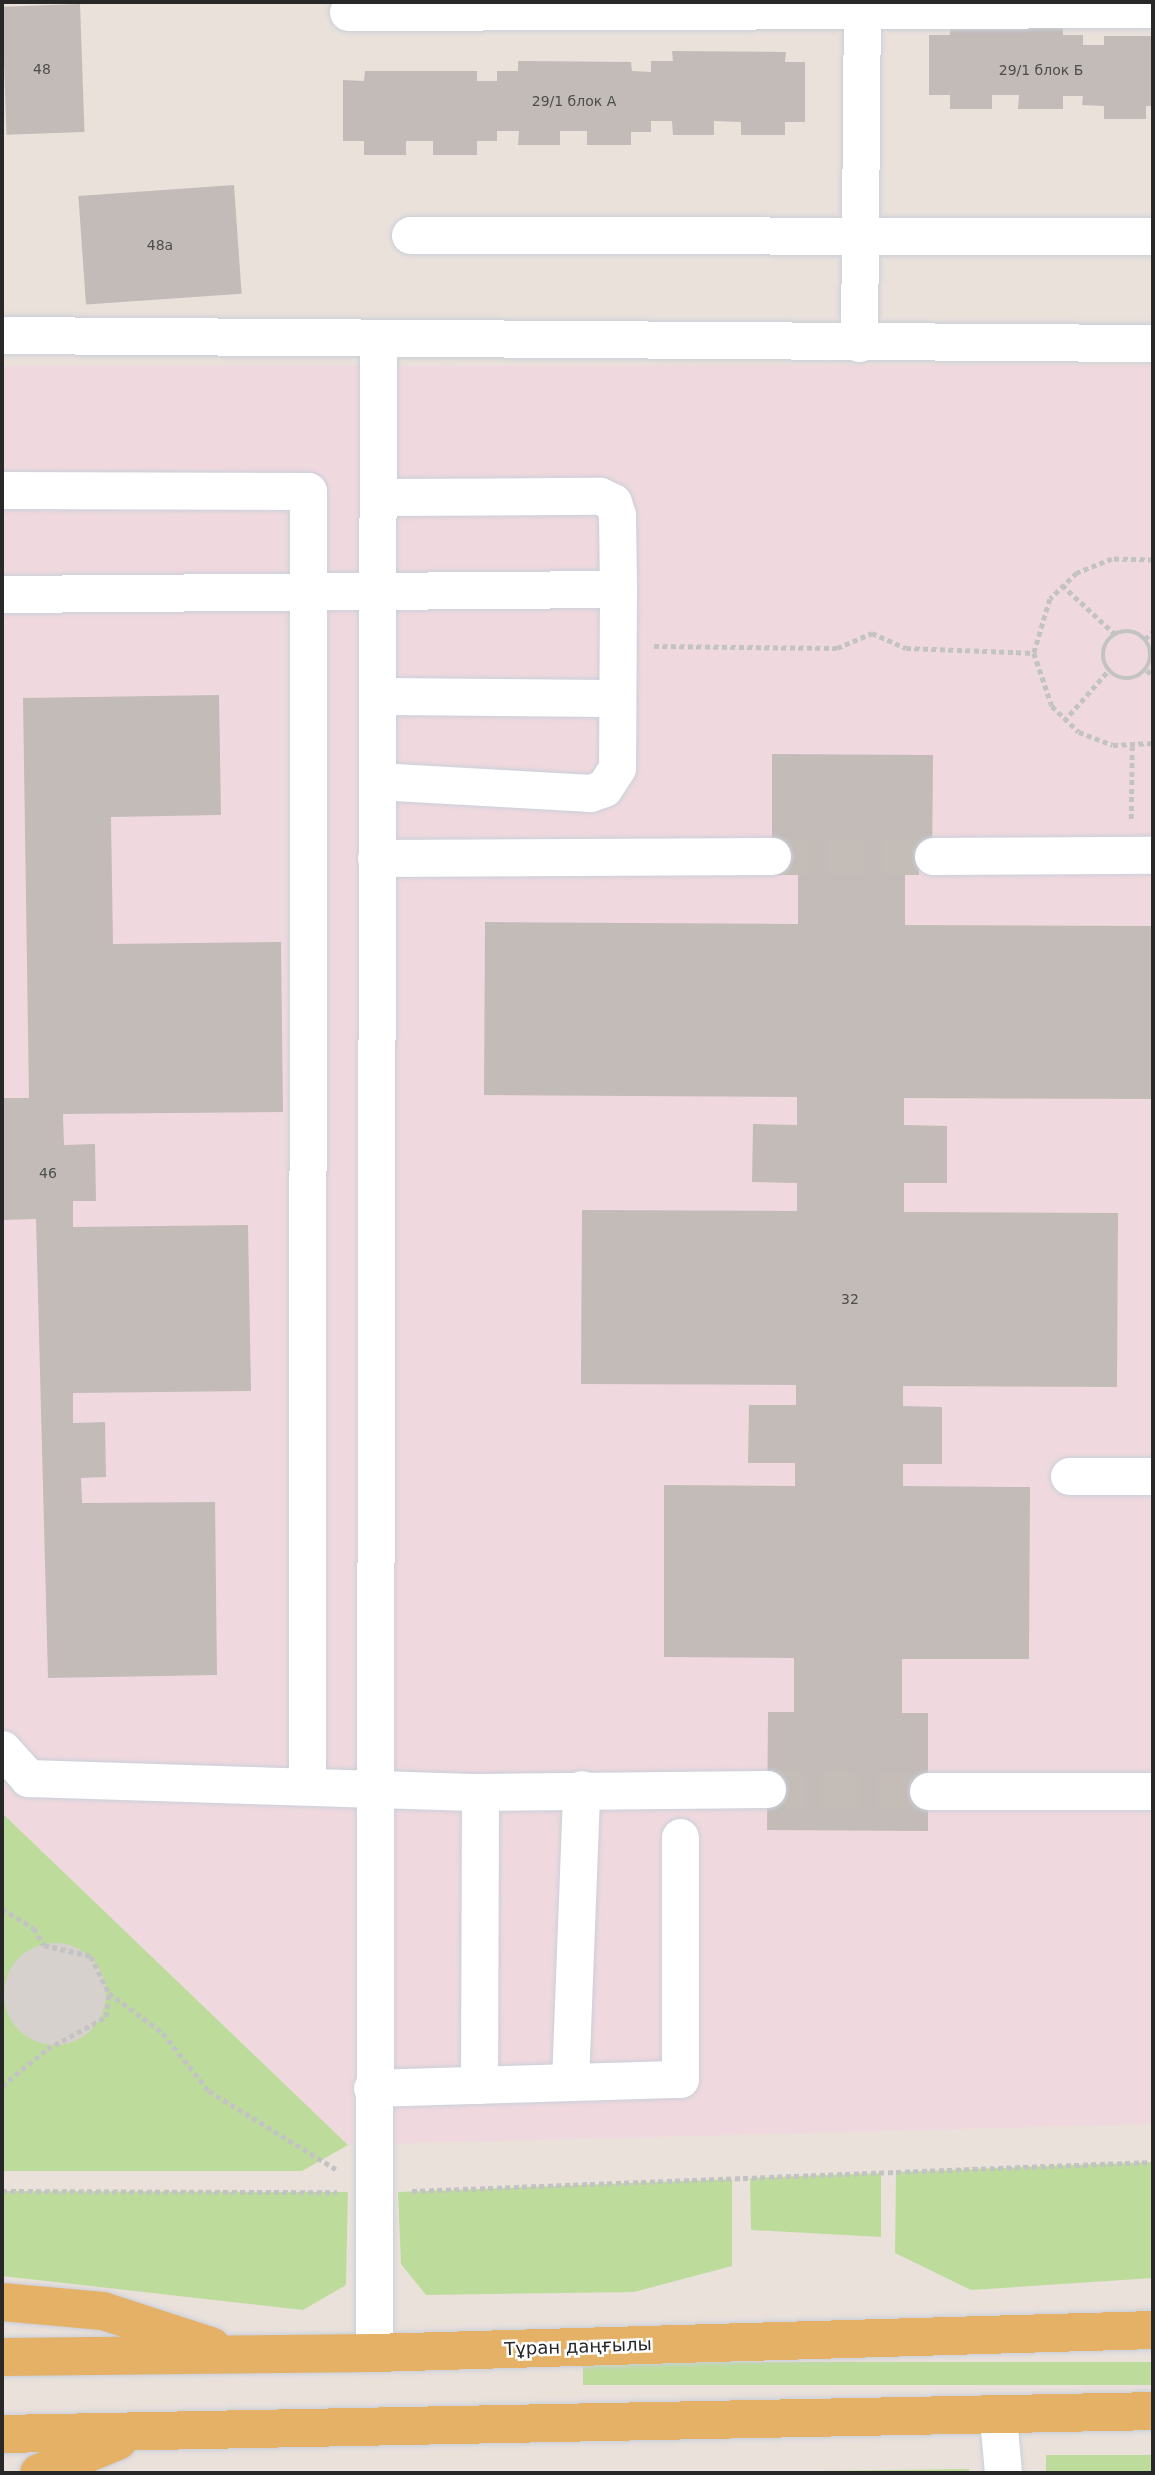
<!DOCTYPE html>
<html>
<head>
<meta charset="utf-8">
<style>
	body { margin:0 }
	#map { position:relative; width:1155px; height:2475px; overflow:hidden; background:#eae1db; font-family:"DejaVu Sans",sans-serif }
	div>[style] { position:absolute }
	[style*='--x'] { left:calc(var(--x)*1px); top:calc(var(--y)*1px); width:calc(var(--w)*1px); rotate:calc(var(--a)*1deg) }
	.medical>* { inset:0; background:#f0d9de }
	.green>* { inset:0; background:#bddc9c; transform-origin:0 0 }
	.plaza>* { inset:0; background:#d6d1cd }
	.round { border-radius:50% }
	.building>* { inset:0; background:#c2bbb8; transform-origin:0 0 }
	.minor-tunnel>* { height:37px; margin-top:-18.5px; transform-origin:0; background:repeating-linear-gradient(90deg,#c3bcb7 0 37px,transparent 0 55px) }
	.path>* { height:4.5px; margin-top:-2.25px; transform-origin:0; background:repeating-linear-gradient(90deg,#c3c3c3 0 5px,transparent 0 8.5px) }
	.path>.ring { margin:-2.25px; padding:0; box-sizing:content-box; background:none; border:4.5px solid #c3c3c3; border-radius:50% }
	.roads { filter:drop-shadow(0 0 2px #cacfd9) drop-shadow(0 0 2px #cacfd9) }
	.minor>* { height:37px; margin:-18.5px; padding:0 18.5px; transform-origin:18.5px; border-radius:18.5px; background:#fff }
	.major>* { height:38px; margin:-19px; padding:0 19px; transform-origin:19px; border-radius:19px; background:#e4b166 }
	span { translate:-50% -50%; white-space:nowrap; text-align:center; line-height:1.15; -webkit-text-stroke:5px #fff; paint-order:stroke }
	.number-label { font-size:14px; color:#4e4d4c }
	.number-label span { -webkit-text-stroke-width:0 }
	.street-label { font-size:18px; color:#282828 }
	.frame { position:absolute; inset:0; border:4px solid #282828; pointer-events:none }
</style>
</head>
<body>
<div id="map">
	<div class="medical">
		<div style="clip-path:polygon(1153px 365px,1153px 2124px,348px 2145px,2px 1813px,2px 366px)"></div>
	</div>
	<div class="green">
		<div style="clip-path:polygon(2px 1813px,348px 2145px,302px 2171px,2px 2171px)"></div>
		<div style="clip-path:polygon(1153px 2162px,1153px 2278px,971px 2290px,895px 2253px,896px 2172px)"></div>
		<div style="clip-path:polygon(881px 2173px,881px 2237px,751px 2230px,750px 2178px)"></div>
		<div style="clip-path:polygon(732px 2179px,732px 2266px,634px 2292px,426px 2295px,401px 2264px,398px 2192px)"></div>
		<div style="clip-path:polygon(2px 2191px,348px 2192px,346px 2285px,303px 2310px,2px 2276px)"></div>
		<div style="left:1153px;top:2362px;width:23px;height:570px;rotate:90deg"></div>
		<div style="left:1153px;top:2455px;width:18px;height:107px;rotate:90deg"></div>
		<div style="clip-path:polygon(969px 2469px,969px 2473px,659px 2473px)"></div>
	</div>
	<div class="plaza">
		<div class="round" style="left:4px;top:1943px;width:102px;height:102px"></div>
	</div>
	<div class="building">
		<div style="left:80px;top:4px;width:128px;height:78px;rotate:88deg"></div>
		<div style="clip-path:polygon(950px 25px,1063px 26px,1063px 35px,1083px 35px,1083px 45px,1104px 45px,1104px 36px,1153px 36px,1153px 106px,1146px 106px,1146px 119px,1104px 119px,1104px 106px,1082px 105px,1083px 96px,1063px 96px,1063px 109px,1018px 109px,1019px 95px,992px 95px,992px 109px,950px 109px,950px 95px,929px 95px,929px 35px,950px 35px)"></div>
		<div style="clip-path:polygon(672px 51px,786px 52px,785px 62px,805px 62px,805px 122px,785px 122px,785px 135px,741px 135px,741px 122px,714px 121px,714px 135px,673px 135px,672px 121px,651px 121px,651px 132px,631px 132px,631px 145px,587px 145px,587px 131px,560px 131px,560px 145px,518px 145px,519px 131px,497px 131px,497px 141px,477px 141px,477px 155px,433px 155px,433px 141px,406px 141px,406px 155px,364px 155px,364px 141px,343px 141px,343px 80px,364px 81px,365px 71px,477px 71px,477px 81px,497px 81px,497px 71px,518px 71px,518px 61px,631px 62px,632px 71px,651px 72px,651px 61px,673px 61px)"></div>
		<div style="left:234px;top:185px;width:109px;height:156px;rotate:86deg"></div>
		<div style="clip-path:polygon(219px 695px,221px 815px,111px 817px,113px 944px,281px 942px,283px 1112px,63px 1114px,64px 1145px,95px 1144px,96px 1201px,73px 1201px,73px 1227px,248px 1225px,251px 1391px,73px 1393px,73px 1423px,105px 1422px,106px 1477px,81px 1478px,82px 1503px,215px 1502px,217px 1675px,48px 1678px,36px 1219px,2px 1220px,2px 1098px,29px 1098px,23px 698px)"></div>
		<div style="clip-path:polygon(772px 754px,933px 755px,932px 870px,905px 870px,905px 925px,1153px 926px,1153px 1099px,904px 1098px,904px 1125px,947px 1126px,947px 1183px,904px 1183px,904px 1212px,1118px 1213px,1117px 1387px,903px 1386px,903px 1406px,942px 1407px,942px 1464px,903px 1464px,903px 1486px,1030px 1487px,1029px 1659px,902px 1659px,902px 1713px,928px 1713px,928px 1831px,767px 1830px,768px 1712px,794px 1712px,794px 1658px,664px 1657px,664px 1485px,795px 1486px,795px 1463px,748px 1463px,749px 1405px,796px 1405px,796px 1385px,581px 1384px,582px 1210px,797px 1211px,797px 1183px,752px 1182px,753px 1124px,797px 1125px,797px 1097px,484px 1095px,485px 922px,798px 924px,798px 869px,772px 869px)"></div>
	</div>
	<div class="minor-tunnel">
		<div style="--x:772;--y:856;--w:161;--a:0"></div>
		<div style="--x:767;--y:1789;--w:161;--a:0.7"></div>
	</div>
	<div class="path">
		<div style="--x:1153;--y:560;--w:41;--a:-178.6"></div>
		<div style="--x:1112;--y:559;--w:38;--a:158"></div>
		<div style="--x:1077;--y:573;--w:37;--a:136"></div>
		<div style="--x:1050;--y:599;--w:56;--a:106.5"></div>
		<div style="--x:1034;--y:653;--w:56;--a:71.2"></div>
		<div style="--x:1052;--y:706;--w:37;--a:44"></div>
		<div style="--x:1079;--y:732;--w:36;--a:21"></div>
		<div style="--x:1113;--y:745;--w:40;--a:-2.9"></div>
		<div style="--x:1062;--y:585;--w:72;--a:42.8"></div>
		<div class="ring" style="left:1103px;top:631px;width:43.5px;height:43.5px"></div>
		<div style="--x:1145;--y:639;--w:11;--a:-45"></div>
		<div style="--x:654;--y:646;--w:183;--a:0.6"></div>
		<div style="--x:837;--y:648;--w:38;--a:-23"></div>
		<div style="--x:872;--y:633;--w:37;--a:24"></div>
		<div style="--x:906;--y:648;--w:128;--a:2.2"></div>
		<div style="--x:1147;--y:670;--w:8;--a:45"></div>
		<div style="--x:1064;--y:721;--w:67;--a:-48.7"></div>
		<div style="--x:1131;--y:819;--w:72;--a:-89.2"></div>
		<div style="--x:2;--y:1909;--w:37;--a:31"></div>
		<div style="--x:34;--y:1928;--w:20;--a:60"></div>
		<div style="--x:44;--y:1945;--w:48;--a:13.2"></div>
		<div style="--x:91;--y:1956;--w:41;--a:64.1"></div>
		<div style="--x:109;--y:1993;--w:67;--a:36.5"></div>
		<div style="--x:163;--y:2033;--w:74;--a:51.6"></div>
		<div style="--x:209;--y:2091;--w:149;--a:31.6"></div>
		<div style="--x:2;--y:2086;--w:58;--a:-39.4"></div>
		<div style="--x:47;--y:2049;--w:67;--a:-28.5"></div>
		<div style="--x:106;--y:2017;--w:23;--a:-83"></div>
		<div style="--x:2;--y:2191;--w:335;--a:0.2"></div>
		<div style="--x:412;--y:2191;--w:742;--a:-2.24"></div>
	</div>
	<div class="roads">
		<div class="minor">
			<div style="--x:348;--y:12;--w:805;--a:-0.21"></div>
			<div style="--x:410;--y:235;--w:743;--a:0.08"></div>
			<div style="--x:2;--y:335;--w:1151;--a:0.4"></div>
			<div style="--x:859;--y:343;--w:341;--a:-89.5"></div>
			<div style="--x:2;--y:490;--w:306;--a:0.2"></div>
			<div style="--x:308;--y:491;--w:1293;--a:90.04"></div>
			<div style="--x:378;--y:497;--w:222;--a:-0.3"></div>
			<div style="--x:600;--y:496;--w:14;--a:25"></div>
			<div style="--x:613;--y:502;--w:14;--a:73"></div>
			<div style="--x:617;--y:515;--w:74;--a:89.2"></div>
			<div style="--x:2;--y:594;--w:616;--a:-0.47"></div>
			<div style="--x:618;--y:589;--w:179;--a:90.3"></div>
			<div style="--x:617;--y:768;--w:24;--a:123"></div>
			<div style="--x:604;--y:788;--w:15;--a:160"></div>
			<div style="--x:590;--y:793;--w:213;--a:-176.8"></div>
			<div style="--x:377;--y:696;--w:240;--a:0.5"></div>
			<div style="--x:933;--y:856;--w:220;--a:-0.3"></div>
			<div style="--x:376;--y:858;--w:396;--a:-0.3"></div>
			<div style="--x:1069;--y:1476;--w:84;--a:0"></div>
			<div style="--x:2;--y:1749;--w:39;--a:48"></div>
			<div style="--x:28;--y:1778;--w:452;--a:1.8"></div>
			<div style="--x:480;--y:1792;--w:287;--a:-0.6"></div>
			<div style="--x:928;--y:1791;--w:225;--a:0"></div>
			<div style="--x:570;--y:2082;--w:293;--a:-87.8"></div>
			<div style="--x:479;--y:2085;--w:293;--a:-89.8"></div>
			<div style="--x:372;--y:2088;--w:308;--a:-1.7"></div>
			<div style="--x:680;--y:2079;--w:242;--a:-90"></div>
			<div style="--x:374;--y:2353;--w:2014;--a:-89.89"></div>
			<div style="--x:998;--y:2417;--w:56;--a:84.9"></div>
		</div>
		<div class="major">
			<div style="--x:2;--y:2302;--w:101;--a:5.1"></div>
			<div style="--x:103;--y:2311;--w:114;--a:18"></div>
			<div style="--x:2;--y:2357;--w:372;--a:-0.6"></div>
			<div style="--x:374;--y:2353;--w:779;--a:-1.69"></div>
			<div style="--x:2;--y:2434;--w:1151;--a:-1.14"></div>
			<div style="--x:39;--y:2473;--w:85;--a:-22.1"></div>
		</div>
	</div>
	<div class="number-label">
		<span style="left:42px;top:69px">48</span>
		<span style="left:1041px;top:70px">29/1 блок Б</span>
		<span style="left:574px;top:101px">29/1 блок А</span>
		<span style="left:160px;top:245px">48а</span>
		<span style="left:48px;top:1173px">46</span>
		<span style="left:850px;top:1299px">32</span>
	</div>
	<div class="street-label">
		<span style="left:578px;top:2347px;rotate:-2deg">Тұран даңғылы</span>
	</div>
	<div class="frame"></div>
</div>
</body>
</html>
